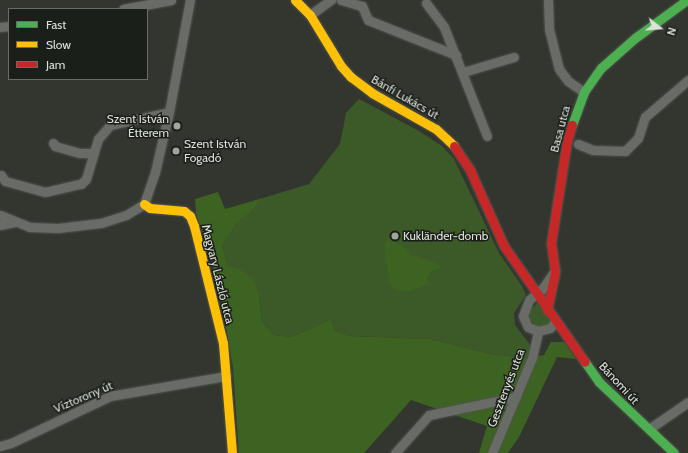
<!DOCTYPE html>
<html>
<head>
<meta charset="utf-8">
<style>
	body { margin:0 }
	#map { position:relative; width:688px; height:453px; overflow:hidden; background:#32362f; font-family:Cabin,sans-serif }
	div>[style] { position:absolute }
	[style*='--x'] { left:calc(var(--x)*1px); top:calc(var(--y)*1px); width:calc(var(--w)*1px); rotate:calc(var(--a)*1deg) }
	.green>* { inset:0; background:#3c5a28 }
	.forest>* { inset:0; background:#3d6322 }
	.roads { filter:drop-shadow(0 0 1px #51544e) drop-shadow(0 0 1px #51544e) }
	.street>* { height:9px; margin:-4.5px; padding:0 4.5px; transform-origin:4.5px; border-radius:4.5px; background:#696c66 }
	.fast>* { height:9px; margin:-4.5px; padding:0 4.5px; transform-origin:4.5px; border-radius:4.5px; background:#4caf50 }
	.slow>* { height:9px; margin:-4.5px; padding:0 4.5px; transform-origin:4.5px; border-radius:4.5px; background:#ffc107 }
	.jam>* { height:9px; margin:-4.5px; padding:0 4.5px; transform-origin:4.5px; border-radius:4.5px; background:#c62828 }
	.dots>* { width:11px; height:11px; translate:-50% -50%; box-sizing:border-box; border:2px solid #1b1f19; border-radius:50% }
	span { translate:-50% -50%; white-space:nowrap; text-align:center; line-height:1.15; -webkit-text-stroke:3px #1b1f19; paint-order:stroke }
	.street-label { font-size:12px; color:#dce1d9 }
	.poi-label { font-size:12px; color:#dce1d9 }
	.right { translate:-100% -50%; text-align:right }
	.left { translate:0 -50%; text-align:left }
	.legend { position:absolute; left:8px; top:8px; width:140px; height:72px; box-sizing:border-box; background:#1b1f19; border:1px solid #686d66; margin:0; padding:5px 7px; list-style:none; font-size:12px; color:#dce1d9 }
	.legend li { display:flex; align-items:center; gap:8px; height:20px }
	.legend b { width:20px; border:1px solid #686d66 }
	.north { position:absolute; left:640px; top:8px; width:40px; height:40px; -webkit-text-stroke:3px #1b1f19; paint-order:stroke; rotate:107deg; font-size:11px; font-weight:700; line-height:16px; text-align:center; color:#dce1d9 }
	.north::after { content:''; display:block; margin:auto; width:14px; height:18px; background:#dce1d9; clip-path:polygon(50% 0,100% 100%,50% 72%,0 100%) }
</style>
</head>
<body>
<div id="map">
	<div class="green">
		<div style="clip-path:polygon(359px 99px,419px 131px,442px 146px,454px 159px,499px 253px,522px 286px,526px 295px,514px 313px,515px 325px,531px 346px,528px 358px,490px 354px,431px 339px,351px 336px,335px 331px,331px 319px,292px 337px,275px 335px,262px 322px,259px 296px,238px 268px,228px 266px,222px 245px,237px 223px,250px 213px,263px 198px,309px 184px,340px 144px,346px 113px)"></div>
		<div style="clip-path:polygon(541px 300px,555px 315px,548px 325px,538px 327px,530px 320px,529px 314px,531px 309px)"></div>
	</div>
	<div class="forest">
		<div style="clip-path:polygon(218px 192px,225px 209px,263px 198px,250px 213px,237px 223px,222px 245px,228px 266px,238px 268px,253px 278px,259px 296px,262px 322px,275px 335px,292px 337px,331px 319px,335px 331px,351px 336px,431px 339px,490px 354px,528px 358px,544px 355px,551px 342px,564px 342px,576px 359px,557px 357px,519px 437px,508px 453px,479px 453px,487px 426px,411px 400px,364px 453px,239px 453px,233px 368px,219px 286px,196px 213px,195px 199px)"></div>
		<div style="clip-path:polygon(389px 238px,401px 244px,413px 256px,437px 263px,441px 268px,432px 271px,427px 277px,429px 284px,408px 292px,396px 290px,390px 285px,385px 253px,385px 243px)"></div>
	</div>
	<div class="roads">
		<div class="street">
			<div style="--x:341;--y:0;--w:22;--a:16"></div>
			<div style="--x:548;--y:0;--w:29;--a:88"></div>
			<div style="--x:549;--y:29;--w:41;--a:76"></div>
			<div style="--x:559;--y:69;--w:15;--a:53"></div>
			<div style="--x:568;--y:81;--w:19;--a:35"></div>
			<div style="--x:426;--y:3;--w:30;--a:53"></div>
			<div style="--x:444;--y:27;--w:117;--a:68.5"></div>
			<div style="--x:362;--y:6;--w:15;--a:67"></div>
			<div style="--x:368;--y:20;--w:95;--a:21.7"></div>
			<div style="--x:123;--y:9;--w:49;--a:-10.6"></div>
			<div style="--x:310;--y:15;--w:26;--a:-36"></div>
			<div style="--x:0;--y:27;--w:9;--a:-6"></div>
			<div style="--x:463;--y:72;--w:53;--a:-16.4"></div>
			<div style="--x:53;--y:143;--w:4;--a:56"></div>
			<div style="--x:55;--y:146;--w:25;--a:16"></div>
			<div style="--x:79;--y:153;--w:14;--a:0"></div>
			<div style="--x:578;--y:144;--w:16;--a:22"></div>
			<div style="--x:593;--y:150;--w:32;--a:2"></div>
			<div style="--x:625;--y:151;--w:18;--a:-45"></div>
			<div style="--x:638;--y:138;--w:22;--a:-72"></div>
			<div style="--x:645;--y:117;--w:57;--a:-40.7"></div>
			<div style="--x:1;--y:175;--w:7;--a:56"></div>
			<div style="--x:5;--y:181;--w:41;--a:15.4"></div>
			<div style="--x:45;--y:192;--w:37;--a:-13"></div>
			<div style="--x:81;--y:184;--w:7;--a:-45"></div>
			<div style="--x:86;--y:179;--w:42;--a:-73.3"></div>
			<div style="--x:98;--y:139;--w:18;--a:-49"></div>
			<div style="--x:110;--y:125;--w:60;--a:-12.4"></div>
			<div style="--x:0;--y:215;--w:31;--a:22"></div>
			<div style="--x:29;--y:227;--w:29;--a:2"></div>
			<div style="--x:58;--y:228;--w:43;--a:-6.6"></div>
			<div style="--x:101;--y:223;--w:26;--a:-18"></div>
			<div style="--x:126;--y:215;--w:21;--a:-31"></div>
			<div style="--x:144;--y:204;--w:34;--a:-71"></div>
			<div style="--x:155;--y:172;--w:62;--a:-76.9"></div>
			<div style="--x:169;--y:112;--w:114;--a:-79.4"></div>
			<div style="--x:0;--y:225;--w:16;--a:-11"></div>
			<div style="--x:554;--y:272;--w:21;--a:125"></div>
			<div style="--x:542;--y:289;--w:17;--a:140"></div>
			<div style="--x:529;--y:300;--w:17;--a:111"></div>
			<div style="--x:523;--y:316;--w:12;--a:66"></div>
			<div style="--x:528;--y:327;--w:11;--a:22"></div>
			<div style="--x:538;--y:331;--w:12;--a:-14"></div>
			<div style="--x:550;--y:328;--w:9;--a:-49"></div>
			<div style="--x:649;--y:429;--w:47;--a:-34.7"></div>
			<div style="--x:0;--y:446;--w:11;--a:-15"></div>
			<div style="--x:11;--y:443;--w:110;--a:-25.4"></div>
			<div style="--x:110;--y:396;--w:118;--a:-9.8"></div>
			<div style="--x:395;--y:453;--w:51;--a:-48.2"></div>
			<div style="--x:429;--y:415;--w:89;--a:-11.7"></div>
			<div style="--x:492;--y:453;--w:103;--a:-67.2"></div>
			<div style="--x:532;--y:358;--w:28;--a:-77"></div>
		</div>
		<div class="fast">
			<div style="--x:572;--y:125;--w:35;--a:-70"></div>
			<div style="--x:584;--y:92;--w:29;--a:-55"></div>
			<div style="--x:601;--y:68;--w:45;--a:-41.4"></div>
			<div style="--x:635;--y:38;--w:64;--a:-36.2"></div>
			<div style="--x:585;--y:362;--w:24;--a:55"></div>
			<div style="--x:599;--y:382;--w:103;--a:43.4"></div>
		</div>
		<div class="slow">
			<div style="--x:295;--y:0;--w:21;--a:45"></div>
			<div style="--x:310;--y:15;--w:60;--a:58.7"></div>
			<div style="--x:341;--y:66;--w:15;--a:48"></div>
			<div style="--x:351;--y:77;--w:26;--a:37"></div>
			<div style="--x:372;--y:93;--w:73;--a:29.4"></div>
			<div style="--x:436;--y:129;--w:25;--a:43"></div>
			<div style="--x:144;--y:204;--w:7;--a:34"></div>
			<div style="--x:150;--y:208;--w:34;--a:5"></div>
			<div style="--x:184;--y:211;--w:8;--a:40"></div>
			<div style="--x:190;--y:216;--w:11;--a:68"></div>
			<div style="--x:194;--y:226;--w:121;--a:76.1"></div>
			<div style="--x:223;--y:343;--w:110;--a:85.3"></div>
		</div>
		<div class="jam">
			<div style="--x:454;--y:146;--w:29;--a:56"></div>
			<div style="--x:470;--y:170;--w:83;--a:65.9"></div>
			<div style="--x:504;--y:246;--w:141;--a:55.1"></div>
			<div style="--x:547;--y:310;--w:40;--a:-78"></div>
			<div style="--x:555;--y:271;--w:28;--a:-98"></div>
			<div style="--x:551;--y:243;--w:103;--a:-81.1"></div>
			<div style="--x:567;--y:141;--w:17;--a:-73"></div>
		</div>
	</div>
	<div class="dots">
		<div style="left:177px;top:126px;background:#a0a59e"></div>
		<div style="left:176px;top:151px;background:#a0a59e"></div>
		<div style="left:395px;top:236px;background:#a0a59e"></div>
	</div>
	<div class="street-label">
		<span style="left:405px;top:97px;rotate:30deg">Bánfi Lukács út</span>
		<span style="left:560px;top:129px;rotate:-75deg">Basa utca</span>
		<span style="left:218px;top:274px;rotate:76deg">Magyary László utca</span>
		<span style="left:619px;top:383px;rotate:47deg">Bánomi út</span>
		<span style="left:506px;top:388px;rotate:-69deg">Gesztenyés utca</span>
		<span style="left:83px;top:397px;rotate:-23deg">Víztorony út</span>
	</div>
	<div class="poi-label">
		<span class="right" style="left:169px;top:126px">Szent István<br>Étterem</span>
		<span class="left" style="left:184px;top:151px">Szent István<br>Fogadó</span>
		<span class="left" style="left:403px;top:236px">Kukländer-domb</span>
	</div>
	<ul class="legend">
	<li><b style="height:5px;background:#4caf50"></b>Fast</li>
	<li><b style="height:5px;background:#ffc107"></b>Slow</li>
	<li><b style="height:5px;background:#c62828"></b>Jam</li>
	</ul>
	<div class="north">N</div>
</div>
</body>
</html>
